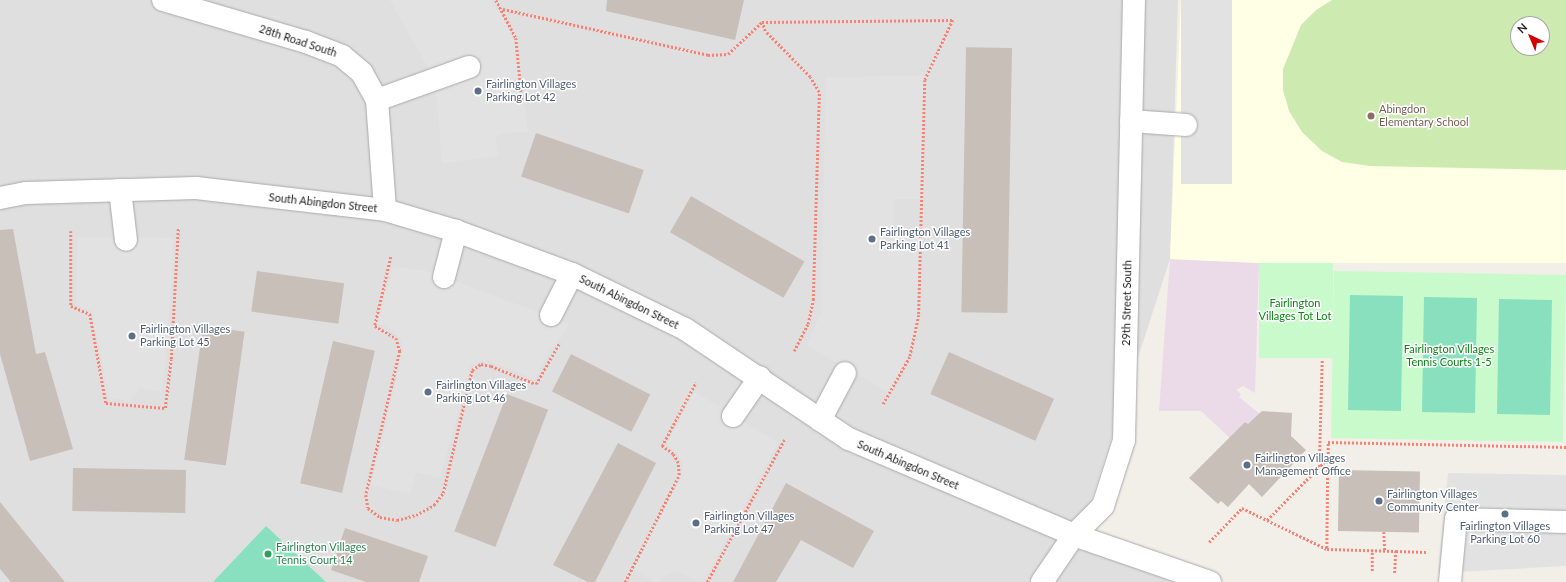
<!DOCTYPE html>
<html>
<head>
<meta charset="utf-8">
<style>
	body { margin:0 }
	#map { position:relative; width:1566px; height:582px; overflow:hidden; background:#f2efe9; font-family:Lato,sans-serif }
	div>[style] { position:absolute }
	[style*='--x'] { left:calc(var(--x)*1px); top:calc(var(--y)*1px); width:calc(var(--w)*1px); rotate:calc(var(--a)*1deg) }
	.residential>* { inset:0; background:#e0dfdf }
	.industrial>* { inset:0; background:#ebdbe8 }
	.education>* { inset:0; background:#ffffe5 }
	.grass>* { inset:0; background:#cdebb0 }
	.park>* { inset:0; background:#c8facc; transform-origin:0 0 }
	.pitch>* { inset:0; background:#88e0be; transform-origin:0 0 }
	.parking>* { inset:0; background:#e2e2e2; transform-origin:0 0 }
	.building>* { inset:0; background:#c7bfb8; transform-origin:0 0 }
	.path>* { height:2.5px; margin-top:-1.25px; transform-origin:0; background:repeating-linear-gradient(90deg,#fa8072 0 2px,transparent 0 4px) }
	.roads { filter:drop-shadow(0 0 1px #a9a9a9) drop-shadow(0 0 1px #a9a9a9) }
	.minor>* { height:22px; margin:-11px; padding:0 11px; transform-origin:11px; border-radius:11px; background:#fff }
	.dots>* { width:11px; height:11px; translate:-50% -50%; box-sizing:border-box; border:2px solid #fff; border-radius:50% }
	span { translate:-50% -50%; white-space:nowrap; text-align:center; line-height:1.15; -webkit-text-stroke:3px #fff; paint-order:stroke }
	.street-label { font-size:11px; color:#222 }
	.service-label { font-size:11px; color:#4e5e75 }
	.left { translate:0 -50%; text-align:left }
	.education-label { font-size:11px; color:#785e54 }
	.park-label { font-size:11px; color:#0c8416 }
	.leisure-label { font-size:11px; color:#27864d }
	.north { position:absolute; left:1510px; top:16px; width:40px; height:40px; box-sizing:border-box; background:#fff; border:1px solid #a7a7a7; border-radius:50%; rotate:316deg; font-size:11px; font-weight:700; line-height:16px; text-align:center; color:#222 }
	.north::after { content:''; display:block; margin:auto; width:14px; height:18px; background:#d40000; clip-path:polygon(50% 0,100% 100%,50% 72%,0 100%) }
</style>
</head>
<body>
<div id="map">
	<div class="residential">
		<div style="clip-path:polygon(0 0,1178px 0,1170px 259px,1076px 548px,1183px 582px,0 582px)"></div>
	</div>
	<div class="industrial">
		<div style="clip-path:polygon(1170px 259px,1259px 263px,1255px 393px,1243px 386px,1236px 390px,1241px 394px,1239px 397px,1260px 414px,1249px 425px,1245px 422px,1230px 438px,1201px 411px,1159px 411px)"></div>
	</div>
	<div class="education">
		<div style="clip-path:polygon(evenodd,1181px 0,1566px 0,1566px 263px,1259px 263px,1170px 259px,1181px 0,1518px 24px,1542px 24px,1542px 48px,1518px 48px,1518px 24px)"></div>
	</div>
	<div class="grass">
		<div style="clip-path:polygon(evenodd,1332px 0,1566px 0,1566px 170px,1370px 166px,1342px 162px,1322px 151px,1302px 132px,1289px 111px,1283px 90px,1283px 69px,1301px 25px,1316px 10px,1332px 0,1518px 24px,1542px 24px,1542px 48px,1518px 48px,1518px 24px)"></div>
	</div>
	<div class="park">
		<div style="left:1259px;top:263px;width:74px;height:95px"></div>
		<div style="left:1334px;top:271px;width:232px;height:167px;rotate:1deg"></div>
	</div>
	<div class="pitch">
		<div style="left:1350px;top:295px;width:53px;height:115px;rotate:1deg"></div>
		<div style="left:1424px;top:297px;width:53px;height:115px;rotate:1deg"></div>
		<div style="left:1499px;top:299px;width:53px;height:115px;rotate:1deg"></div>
		<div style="clip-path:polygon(266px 526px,326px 582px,213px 582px)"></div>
	</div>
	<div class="parking">
		<div style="clip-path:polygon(390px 0,490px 0,507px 25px,518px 51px,528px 132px,501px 133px,495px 140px,498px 156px,442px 163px,437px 101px,427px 66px)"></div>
		<div style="left:1181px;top:0;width:51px;height:184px"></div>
		<div style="clip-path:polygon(923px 76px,924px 199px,894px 199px,894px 229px,920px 230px,917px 323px,908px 354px,889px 393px,807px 345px,821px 312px,826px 77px)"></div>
		<div style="clip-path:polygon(78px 237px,174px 238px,166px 361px,161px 392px,140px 388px,129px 401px,109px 398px,92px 312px,76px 304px)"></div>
		<div style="clip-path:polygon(393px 267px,428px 271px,570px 324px,547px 355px,535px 379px,486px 360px,471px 364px,440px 478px,416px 472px,410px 494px,371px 485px,403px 352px,401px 341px,393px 330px,378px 323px)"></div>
		<div style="clip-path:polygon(694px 391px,778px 443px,703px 582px,674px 571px,656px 582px,633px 570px,681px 477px,683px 466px,678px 453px,667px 445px)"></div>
		<div style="clip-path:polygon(1448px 473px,1566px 475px,1566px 566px,1438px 573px)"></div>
	</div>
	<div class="building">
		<div style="clip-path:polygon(607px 0,744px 0,735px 40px,606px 11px)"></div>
		<div style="left:1012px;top:48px;width:265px;height:46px;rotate:91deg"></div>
		<div style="left:536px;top:133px;width:114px;height:46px;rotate:19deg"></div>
		<div style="left:691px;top:196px;width:131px;height:42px;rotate:30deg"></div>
		<div style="clip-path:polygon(13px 229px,36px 354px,45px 352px,73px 449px,30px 461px,0 354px,0 230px)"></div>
		<div style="left:257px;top:271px;width:88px;height:41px;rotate:8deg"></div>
		<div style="left:203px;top:326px;width:42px;height:135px;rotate:8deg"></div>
		<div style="left:333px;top:341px;width:43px;height:146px;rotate:13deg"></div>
		<div style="left:949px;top:352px;width:115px;height:46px;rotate:24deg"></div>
		<div style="left:571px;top:354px;width:89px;height:42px;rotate:27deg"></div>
		<div style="left:507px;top:394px;width:44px;height:147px;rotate:21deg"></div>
		<div style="clip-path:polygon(1262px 411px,1292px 413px,1291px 436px,1306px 450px,1262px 497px,1249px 484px,1228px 507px,1221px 501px,1218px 504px,1189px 478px,1245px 422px,1248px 424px)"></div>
		<div style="clip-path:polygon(618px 443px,656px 463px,595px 582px,588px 582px,553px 565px)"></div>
		<div style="left:73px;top:468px;width:113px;height:43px;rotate:1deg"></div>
		<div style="left:1339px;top:470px;width:81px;height:61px;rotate:1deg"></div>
		<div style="clip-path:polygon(786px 483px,874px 531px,853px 568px,801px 540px,776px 582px,733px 582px)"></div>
		<div style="clip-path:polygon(0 502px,65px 582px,11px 582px,0 569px)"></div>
		<div style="clip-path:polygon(345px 528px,428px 556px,419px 582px,366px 582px,331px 570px)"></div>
	</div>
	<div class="path">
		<div style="--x:496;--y:0;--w:43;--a:62.2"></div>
		<div style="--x:516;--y:38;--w:62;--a:84.5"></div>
		<div style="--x:503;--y:9;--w:210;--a:12.6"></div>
		<div style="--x:708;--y:55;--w:20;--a:-3"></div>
		<div style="--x:728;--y:54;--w:47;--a:-43.3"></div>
		<div style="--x:71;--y:231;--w:75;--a:90"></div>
		<div style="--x:71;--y:306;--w:21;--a:23"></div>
		<div style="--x:90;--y:314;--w:90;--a:79.8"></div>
		<div style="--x:106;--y:403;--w:59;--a:4.8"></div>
		<div style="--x:165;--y:408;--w:49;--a:-83"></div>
		<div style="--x:171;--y:359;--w:131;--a:-86.9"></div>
		<div style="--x:391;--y:257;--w:71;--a:103.1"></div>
		<div style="--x:375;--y:326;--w:24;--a:30"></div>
		<div style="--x:396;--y:338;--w:14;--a:73"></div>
		<div style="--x:400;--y:351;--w:148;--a:103.3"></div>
		<div style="--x:366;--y:495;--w:13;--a:81"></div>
		<div style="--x:368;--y:508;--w:15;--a:37"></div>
		<div style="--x:380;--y:517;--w:17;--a:10"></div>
		<div style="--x:397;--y:520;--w:20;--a:-15"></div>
		<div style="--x:416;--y:515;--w:21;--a:-29"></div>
		<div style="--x:434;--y:505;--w:15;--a:-53"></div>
		<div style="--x:443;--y:493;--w:126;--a:-76.7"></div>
		<div style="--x:472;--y:370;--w:11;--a:-34"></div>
		<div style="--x:481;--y:364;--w:10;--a:11"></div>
		<div style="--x:491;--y:366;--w:48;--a:21.8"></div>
		<div style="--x:536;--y:384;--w:48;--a:-60.3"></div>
		<div style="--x:794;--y:351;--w:30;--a:-63"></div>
		<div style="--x:808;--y:324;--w:25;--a:-78"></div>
		<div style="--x:813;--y:300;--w:208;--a:-88.3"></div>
		<div style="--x:819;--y:92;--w:17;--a:-121"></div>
		<div style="--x:810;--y:77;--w:64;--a:-134.4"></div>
		<div style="--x:765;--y:31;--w:9;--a:-108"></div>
		<div style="--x:762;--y:22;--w:191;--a:-0.6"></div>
		<div style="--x:953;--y:20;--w:66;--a:115"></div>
		<div style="--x:925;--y:80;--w:235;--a:91.5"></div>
		<div style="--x:919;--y:315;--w:43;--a:102.1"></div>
		<div style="--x:910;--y:357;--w:55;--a:119.4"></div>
		<div style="--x:1328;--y:458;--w:16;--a:-90"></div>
		<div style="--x:1328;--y:442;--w:238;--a:1.2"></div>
		<div style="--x:1319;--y:467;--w:108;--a:-88.4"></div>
		<div style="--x:1267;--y:520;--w:87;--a:-45.5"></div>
		<div style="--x:1328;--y:458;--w:91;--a:90.6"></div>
		<div style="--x:1384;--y:532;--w:19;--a:87"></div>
		<div style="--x:1209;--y:542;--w:47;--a:-45.9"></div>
		<div style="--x:1242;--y:508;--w:94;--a:25.8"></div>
		<div style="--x:1327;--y:549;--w:69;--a:1.7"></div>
		<div style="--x:1396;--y:551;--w:22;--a:93"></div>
		<div style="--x:1396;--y:551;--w:30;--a:2"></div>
		<div style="--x:1372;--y:571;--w:21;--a:-90"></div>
		<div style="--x:625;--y:582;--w:120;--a:-63.2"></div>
		<div style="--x:679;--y:475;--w:12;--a:-95"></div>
		<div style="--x:678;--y:463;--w:10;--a:-119"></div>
		<div style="--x:673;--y:454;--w:14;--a:-144"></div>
		<div style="--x:662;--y:446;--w:72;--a:-62"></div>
		<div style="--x:707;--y:582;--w:162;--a:-61.5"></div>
	</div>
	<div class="roads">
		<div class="minor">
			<div style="--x:163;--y:0;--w:149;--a:16.4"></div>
			<div style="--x:306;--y:42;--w:39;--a:21"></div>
			<div style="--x:342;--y:56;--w:26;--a:40"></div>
			<div style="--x:362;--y:73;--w:31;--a:61"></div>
			<div style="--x:377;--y:100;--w:110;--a:85.8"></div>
			<div style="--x:377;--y:100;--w:98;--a:-19.7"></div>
			<div style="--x:1131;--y:121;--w:55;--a:4.2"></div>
			<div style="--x:120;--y:190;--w:50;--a:83.2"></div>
			<div style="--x:0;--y:198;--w:26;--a:-11"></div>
			<div style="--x:26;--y:193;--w:170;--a:-1.7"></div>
			<div style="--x:196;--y:188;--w:190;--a:6.6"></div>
			<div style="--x:385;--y:210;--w:74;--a:16.5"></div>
			<div style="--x:456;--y:231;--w:124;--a:20.3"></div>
			<div style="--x:572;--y:274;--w:126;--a:26"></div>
			<div style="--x:685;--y:329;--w:197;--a:33.9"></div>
			<div style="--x:849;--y:439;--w:245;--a:23.1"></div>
			<div style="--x:1074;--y:535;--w:144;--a:19.1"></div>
			<div style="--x:444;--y:277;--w:48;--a:-75.4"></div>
			<div style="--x:551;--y:315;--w:46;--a:-62.9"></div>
			<div style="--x:733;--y:416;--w:47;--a:-55.3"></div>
			<div style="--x:820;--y:420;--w:53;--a:-62"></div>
			<div style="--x:1042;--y:582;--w:57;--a:-55.8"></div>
			<div style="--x:1074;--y:535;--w:41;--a:-45"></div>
			<div style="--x:1103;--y:506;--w:69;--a:-72.3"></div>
			<div style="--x:1124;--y:440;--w:440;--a:-88.7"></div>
			<div style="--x:1450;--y:582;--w:63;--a:-84.6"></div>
			<div style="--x:1456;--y:519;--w:110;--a:1.6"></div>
		</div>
	</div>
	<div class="dots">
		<div style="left:478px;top:91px;background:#5c6f8a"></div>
		<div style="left:1371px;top:116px;background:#8d6e63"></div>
		<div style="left:872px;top:239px;background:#5c6f8a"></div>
		<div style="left:132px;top:336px;background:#5c6f8a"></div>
		<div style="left:428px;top:392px;background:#5c6f8a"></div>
		<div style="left:1247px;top:465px;background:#5c6f8a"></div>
		<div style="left:1379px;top:501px;background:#5c6f8a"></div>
		<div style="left:1505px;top:514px;background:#5c6f8a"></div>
		<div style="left:696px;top:523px;background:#5c6f8a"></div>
		<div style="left:268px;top:554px;background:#2e9e5b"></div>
	</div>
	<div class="street-label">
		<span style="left:298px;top:41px;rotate:18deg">28th Road South</span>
		<span style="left:323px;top:203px;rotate:6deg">South Abingdon Street</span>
		<span style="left:629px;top:302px;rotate:26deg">South Abingdon Street</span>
		<span style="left:1127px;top:303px;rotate:-89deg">29th Street South</span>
		<span style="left:908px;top:465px;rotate:23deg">South Abingdon Street</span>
	</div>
	<div class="service-label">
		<span class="left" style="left:486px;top:91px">Fairlington Villages<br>Parking Lot 42</span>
		<span class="left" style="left:880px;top:239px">Fairlington Villages<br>Parking Lot 41</span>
		<span class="left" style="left:140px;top:336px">Fairlington Villages<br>Parking Lot 45</span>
		<span class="left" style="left:436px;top:392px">Fairlington Villages<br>Parking Lot 46</span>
		<span class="left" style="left:1255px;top:465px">Fairlington Villages<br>Management Office</span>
		<span class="left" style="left:1387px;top:501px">Fairlington Villages<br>Community Center</span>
		<span class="left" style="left:704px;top:523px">Fairlington Villages<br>Parking Lot 47</span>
		<span style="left:1505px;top:533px">Fairlington Villages<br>Parking Lot 60</span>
	</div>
	<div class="education-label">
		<span class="left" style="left:1379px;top:116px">Abingdon<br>Elementary School</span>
	</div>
	<div class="park-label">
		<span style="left:1295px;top:310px">Fairlington<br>Villages Tot Lot</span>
		<span style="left:1449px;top:356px">Fairlington Villages<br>Tennis Courts 1-5</span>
	</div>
	<div class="leisure-label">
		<span class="left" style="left:276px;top:554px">Fairlington Villages<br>Tennis Court 14</span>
	</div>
	<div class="north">N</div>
</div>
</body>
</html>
